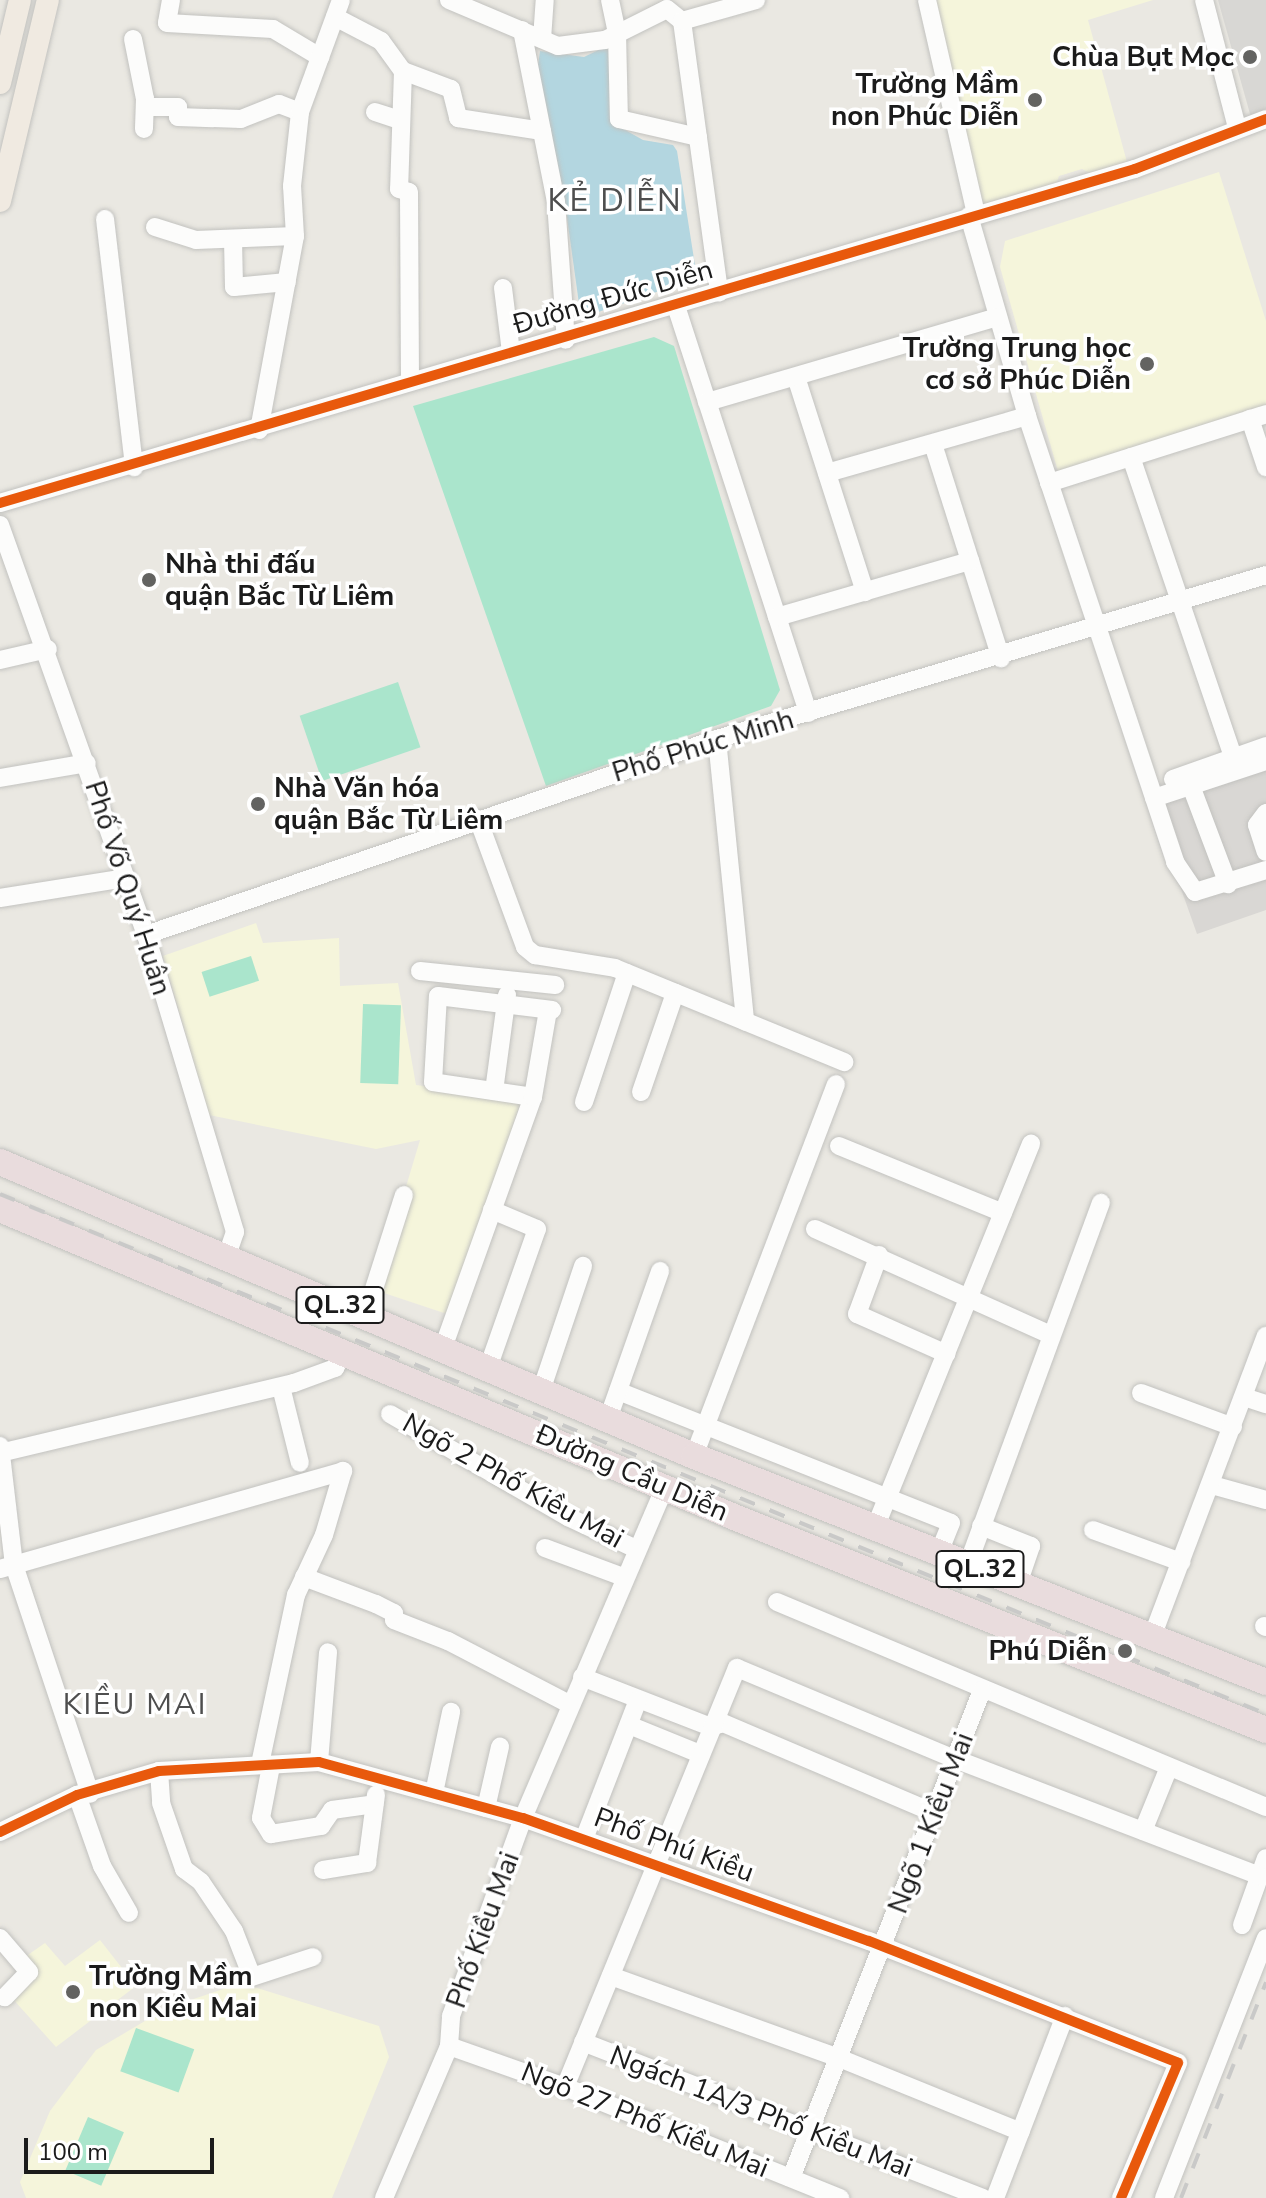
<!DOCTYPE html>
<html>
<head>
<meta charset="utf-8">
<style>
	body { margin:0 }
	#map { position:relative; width:1266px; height:2198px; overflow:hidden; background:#eae8e2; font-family:"Nunito Sans",sans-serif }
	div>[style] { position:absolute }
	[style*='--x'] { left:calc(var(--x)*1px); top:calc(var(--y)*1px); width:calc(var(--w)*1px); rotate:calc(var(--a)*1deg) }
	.residential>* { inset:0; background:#d9d7d4 }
	.education>* { inset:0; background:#f5f5db }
	.religious>* { inset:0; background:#d8d7d4 }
	.pitch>* { inset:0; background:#aae5cc; transform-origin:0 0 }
	.water>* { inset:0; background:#b3d6e0 }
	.roads { filter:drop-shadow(0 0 2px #c2c2bf) drop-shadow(0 0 2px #c2c2bf) }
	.minor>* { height:18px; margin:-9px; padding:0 9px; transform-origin:9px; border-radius:9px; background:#fcfcfb }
	.major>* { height:22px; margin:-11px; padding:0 11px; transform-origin:11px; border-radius:11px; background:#f0eae1 }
	.highway>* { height:26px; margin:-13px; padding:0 13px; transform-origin:13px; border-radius:13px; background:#e9dcdd }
	.rail>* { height:4px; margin-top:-2px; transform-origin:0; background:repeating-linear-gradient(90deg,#c9c9c8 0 16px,transparent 0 32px) }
	.cycleway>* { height:10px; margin:-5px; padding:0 5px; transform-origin:5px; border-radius:5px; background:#e8590c }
	.dots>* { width:22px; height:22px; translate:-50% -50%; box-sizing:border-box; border:4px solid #fff; border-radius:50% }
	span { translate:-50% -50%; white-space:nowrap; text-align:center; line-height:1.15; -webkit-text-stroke:7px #fff; paint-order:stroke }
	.shield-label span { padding:2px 6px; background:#fff; border:2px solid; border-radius:6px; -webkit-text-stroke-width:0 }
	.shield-label { font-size:26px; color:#1b1b1b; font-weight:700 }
	.poi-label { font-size:28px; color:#1b1b1b; font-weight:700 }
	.right { translate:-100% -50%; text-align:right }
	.left { translate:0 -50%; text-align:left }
	.street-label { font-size:28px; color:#1b1b1b }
	.neighbourhood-label { font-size:30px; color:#4e4e4e; letter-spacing:2px }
	.quarter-label { font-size:32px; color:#4e4e4e; letter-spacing:2px }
	.scale { position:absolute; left:24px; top:2138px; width:190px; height:36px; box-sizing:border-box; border:4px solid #1b1b1b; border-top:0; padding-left:10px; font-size:24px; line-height:28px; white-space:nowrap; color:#1b1b1b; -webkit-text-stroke:6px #fff; paint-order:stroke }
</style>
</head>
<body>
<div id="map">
	<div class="residential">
		<div style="clip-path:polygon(1266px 752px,1266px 910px,1197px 934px,1147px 793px)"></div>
	</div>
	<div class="education">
		<div style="clip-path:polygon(935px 0,1153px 0,1088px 20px,1127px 162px,1092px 174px,1082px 169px,1059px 176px,1056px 185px,984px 207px)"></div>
		<div style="clip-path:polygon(1219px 172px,1266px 321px,1266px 408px,1059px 475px,1000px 267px,1005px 241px)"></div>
		<div style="clip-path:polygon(256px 923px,263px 943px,339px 938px,340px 986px,398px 983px,416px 1085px,522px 1098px,450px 1315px,375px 1290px,420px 1140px,376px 1149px,209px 1115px,163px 956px)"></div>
		<div style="clip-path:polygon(100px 1940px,136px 1986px,56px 2047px,12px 1998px,22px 1959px,45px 1943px,65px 1966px)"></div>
		<div style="clip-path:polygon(241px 1983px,379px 2026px,389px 2057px,332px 2198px,26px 2198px,20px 2182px,50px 2111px,96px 2050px,167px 2008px)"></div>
	</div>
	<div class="religious">
		<div style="clip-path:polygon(1218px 0,1266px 0,1266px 115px,1252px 121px)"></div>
	</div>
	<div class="pitch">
		<div style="clip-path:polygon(654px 337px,674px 346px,780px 690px,771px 706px,546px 786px,413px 406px)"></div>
		<div style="left:398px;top:682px;width:69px;height:104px;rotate:71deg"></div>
		<div style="left:251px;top:956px;width:26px;height:52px;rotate:72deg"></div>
		<div style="left:363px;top:1004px;width:38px;height:79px;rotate:2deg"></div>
		<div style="left:136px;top:2028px;width:62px;height:46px;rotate:20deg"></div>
		<div style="left:88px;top:2117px;width:39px;height:58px;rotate:23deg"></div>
	</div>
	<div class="water">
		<div style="clip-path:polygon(613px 43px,611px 122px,643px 140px,673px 145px,677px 151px,697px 278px,581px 318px,563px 189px,536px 80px,540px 51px,584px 57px)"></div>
	</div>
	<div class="roads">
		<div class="minor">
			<div style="--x:171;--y:0;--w:23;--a:100"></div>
			<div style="--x:167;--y:23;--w:106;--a:3.2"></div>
			<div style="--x:273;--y:29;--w:55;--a:30.8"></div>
			<div style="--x:449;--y:0;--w:118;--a:22.9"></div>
			<div style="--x:558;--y:46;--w:47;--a:-7.3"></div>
			<div style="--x:605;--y:40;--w:69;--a:-26.6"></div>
			<div style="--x:667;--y:9;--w:19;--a:39"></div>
			<div style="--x:610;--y:0;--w:34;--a:78"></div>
			<div style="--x:617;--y:33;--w:86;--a:88.7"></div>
			<div style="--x:619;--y:119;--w:81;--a:12.8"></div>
			<div style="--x:927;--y:0;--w:220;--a:77.1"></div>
			<div style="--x:1204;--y:0;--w:132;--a:75.5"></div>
			<div style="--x:335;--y:17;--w:52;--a:27.6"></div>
			<div style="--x:381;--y:41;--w:37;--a:54"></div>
			<div style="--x:403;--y:71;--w:51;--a:20.6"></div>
			<div style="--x:451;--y:89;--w:30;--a:76"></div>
			<div style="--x:458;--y:118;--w:85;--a:8.8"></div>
			<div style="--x:682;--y:21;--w:274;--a:82.2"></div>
			<div style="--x:682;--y:21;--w:77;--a:-15.8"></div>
			<div style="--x:522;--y:30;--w:175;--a:78.8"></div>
			<div style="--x:556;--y:202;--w:138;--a:85.9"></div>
			<div style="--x:133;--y:39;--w:61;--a:78.7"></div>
			<div style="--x:145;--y:99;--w:30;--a:92"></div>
			<div style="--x:542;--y:39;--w:39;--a:-86"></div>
			<div style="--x:403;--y:71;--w:118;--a:91.9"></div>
			<div style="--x:399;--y:189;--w:10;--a:17"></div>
			<div style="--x:409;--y:192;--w:189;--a:89.7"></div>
			<div style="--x:145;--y:107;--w:33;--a:0"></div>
			<div style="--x:178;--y:107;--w:10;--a:90"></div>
			<div style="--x:178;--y:117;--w:35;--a:2"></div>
			<div style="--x:213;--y:118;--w:28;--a:2"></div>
			<div style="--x:241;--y:119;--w:41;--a:-21.5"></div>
			<div style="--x:279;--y:104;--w:22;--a:21"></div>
			<div style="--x:375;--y:112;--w:23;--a:18"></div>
			<div style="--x:969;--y:216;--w:208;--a:73.8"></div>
			<div style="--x:1027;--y:416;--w:470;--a:71.6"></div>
			<div style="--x:1175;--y:862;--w:36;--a:56"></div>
			<div style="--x:1195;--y:892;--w:74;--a:-17.2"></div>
			<div style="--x:105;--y:219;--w:250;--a:83.3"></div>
			<div style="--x:155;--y:227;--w:43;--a:17.6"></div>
			<div style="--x:196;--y:240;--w:99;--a:-2.3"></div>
			<div style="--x:233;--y:239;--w:48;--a:88.8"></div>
			<div style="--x:234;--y:287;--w:53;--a:-5.4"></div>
			<div style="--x:503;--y:288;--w:64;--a:82.9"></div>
			<div style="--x:676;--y:306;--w:428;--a:72"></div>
			<div style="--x:796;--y:377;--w:226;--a:72.2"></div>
			<div style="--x:707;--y:402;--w:303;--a:-16.3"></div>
			<div style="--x:1250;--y:419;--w:51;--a:71.6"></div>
			<div style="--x:259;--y:430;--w:197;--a:-79.5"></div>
			<div style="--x:295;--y:236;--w:50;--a:-93.4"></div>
			<div style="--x:292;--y:186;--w:74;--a:-83.8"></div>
			<div style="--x:300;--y:112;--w:119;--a:-69.9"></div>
			<div style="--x:933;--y:444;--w:225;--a:72.4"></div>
			<div style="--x:1131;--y:457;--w:317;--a:71.2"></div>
			<div style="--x:827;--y:473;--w:208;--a:-15.9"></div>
			<div style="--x:1049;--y:483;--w:228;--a:-17.6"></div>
			<div style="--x:0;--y:503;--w:1183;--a:-16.4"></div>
			<div style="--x:1135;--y:169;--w:140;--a:-20.9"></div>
			<div style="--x:0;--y:525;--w:435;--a:70.4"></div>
			<div style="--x:146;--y:935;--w:310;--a:73.3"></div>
			<div style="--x:235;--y:1232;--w:24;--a:109"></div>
			<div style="--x:777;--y:617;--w:201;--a:-16.2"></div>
			<div style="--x:0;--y:660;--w:49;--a:-12.9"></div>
			<div style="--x:717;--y:739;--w:284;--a:84.3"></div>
			<div style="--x:0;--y:778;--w:88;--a:-9.8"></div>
			<div style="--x:1173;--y:779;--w:99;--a:-19.5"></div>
			<div style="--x:1191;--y:786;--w:105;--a:69.3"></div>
			<div style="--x:1154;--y:798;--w:118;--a:-18.3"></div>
			<div style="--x:1266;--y:813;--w:15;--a:127"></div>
			<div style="--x:1257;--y:825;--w:28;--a:72"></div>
			<div style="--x:478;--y:819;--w:136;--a:69.8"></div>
			<div style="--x:525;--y:947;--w:13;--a:39"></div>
			<div style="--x:535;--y:955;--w:81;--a:9.2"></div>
			<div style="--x:615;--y:968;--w:248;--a:22.3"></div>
			<div style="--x:0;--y:898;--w:128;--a:-9"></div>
			<div style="--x:146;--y:935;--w:604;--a:-18.95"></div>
			<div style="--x:717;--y:739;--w:573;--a:-16.63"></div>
			<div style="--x:420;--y:971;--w:136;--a:5.9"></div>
			<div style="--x:494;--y:1091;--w:97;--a:-82.3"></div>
			<div style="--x:641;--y:1092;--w:105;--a:-71"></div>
			<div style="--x:533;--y:1097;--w:101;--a:-171.5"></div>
			<div style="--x:433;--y:1082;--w:86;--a:-86.7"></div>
			<div style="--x:438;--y:996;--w:115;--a:7"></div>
			<div style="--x:584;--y:1102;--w:136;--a:-71.6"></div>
			<div style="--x:839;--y:1146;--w:177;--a:22.2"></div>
			<div style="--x:815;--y:1229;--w:256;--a:24.2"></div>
			<div style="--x:879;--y:1255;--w:63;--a:110.4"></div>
			<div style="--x:857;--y:1314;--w:98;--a:24"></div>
			<div style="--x:365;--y:1317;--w:128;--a:-72.3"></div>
			<div style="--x:443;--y:1348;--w:267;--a:-70.3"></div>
			<div style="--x:533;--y:1097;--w:88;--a:-80.2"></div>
			<div style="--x:488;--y:1368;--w:147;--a:-70.6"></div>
			<div style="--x:537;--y:1229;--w:49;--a:-157.1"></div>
			<div style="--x:281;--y:1387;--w:78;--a:76"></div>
			<div style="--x:541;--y:1391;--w:132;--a:-71.4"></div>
			<div style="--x:618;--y:1391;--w:358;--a:21.6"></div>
			<div style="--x:951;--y:1523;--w:32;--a:112"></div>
			<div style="--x:1141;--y:1393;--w:98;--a:20.3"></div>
			<div style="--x:1244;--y:1397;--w:23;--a:18"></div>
			<div style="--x:390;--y:1414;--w:206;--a:30.1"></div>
			<div style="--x:568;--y:1517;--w:75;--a:25.2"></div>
			<div style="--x:608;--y:1419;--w:157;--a:-70.6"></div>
			<div style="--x:0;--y:1446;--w:120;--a:83.3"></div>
			<div style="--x:14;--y:1565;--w:241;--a:71.6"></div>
			<div style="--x:0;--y:1453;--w:302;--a:-13.4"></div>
			<div style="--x:294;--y:1383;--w:44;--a:-20.1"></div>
			<div style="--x:335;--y:1368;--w:19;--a:-62"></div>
			<div style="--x:694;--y:1456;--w:398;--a:-69.1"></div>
			<div style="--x:1212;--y:1485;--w:56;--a:15.5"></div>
			<div style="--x:981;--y:1526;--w:54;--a:21.8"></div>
			<div style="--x:1031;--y:1546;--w:40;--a:108.9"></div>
			<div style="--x:875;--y:1528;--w:415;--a:-67.9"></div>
			<div style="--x:1093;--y:1530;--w:94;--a:20"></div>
			<div style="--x:545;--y:1548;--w:83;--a:20.4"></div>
			<div style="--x:968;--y:1564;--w:385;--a:-69.8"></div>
			<div style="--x:0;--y:1569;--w:357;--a:-15.9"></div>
			<div style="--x:304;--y:1577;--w:77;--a:20.6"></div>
			<div style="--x:376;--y:1604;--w:20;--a:27"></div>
			<div style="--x:394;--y:1613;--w:7;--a:90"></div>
			<div style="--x:394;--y:1620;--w:58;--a:21.3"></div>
			<div style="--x:448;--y:1641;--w:136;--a:27.5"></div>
			<div style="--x:777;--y:1602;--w:530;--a:22.74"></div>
			<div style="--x:1264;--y:1626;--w:2;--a:27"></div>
			<div style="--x:1152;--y:1637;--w:322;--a:-69.3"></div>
			<div style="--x:582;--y:1677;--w:138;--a:21.2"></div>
			<div style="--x:629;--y:1725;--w:77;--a:22.2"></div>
			<div style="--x:717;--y:1725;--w:6;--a:-18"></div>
			<div style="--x:723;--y:1723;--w:229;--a:23.1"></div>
			<div style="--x:319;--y:1762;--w:110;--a:-85.3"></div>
			<div style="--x:260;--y:1764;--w:173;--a:-78"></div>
			<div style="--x:296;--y:1595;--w:66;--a:-65"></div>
			<div style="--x:324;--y:1535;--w:67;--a:-73.5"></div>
			<div style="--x:271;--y:1766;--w:53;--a:100.9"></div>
			<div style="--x:261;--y:1818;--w:19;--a:58"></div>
			<div style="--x:271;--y:1834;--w:51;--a:-9.1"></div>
			<div style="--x:321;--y:1826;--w:19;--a:-55"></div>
			<div style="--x:332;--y:1810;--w:43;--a:-7.9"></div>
			<div style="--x:159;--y:1771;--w:32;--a:86"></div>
			<div style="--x:161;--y:1803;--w:70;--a:70.8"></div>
			<div style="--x:184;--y:1869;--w:21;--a:37"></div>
			<div style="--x:201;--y:1882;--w:59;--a:56"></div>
			<div style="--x:234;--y:1931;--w:49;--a:68.6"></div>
			<div style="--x:252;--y:1977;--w:64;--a:-18.2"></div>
			<div style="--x:434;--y:1793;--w:83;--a:-78.1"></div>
			<div style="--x:77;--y:1795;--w:75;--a:70.6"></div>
			<div style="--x:102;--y:1866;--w:54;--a:60.1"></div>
			<div style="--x:486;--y:1808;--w:63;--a:-77.1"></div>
			<div style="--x:1143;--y:1831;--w:69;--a:-67.9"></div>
			<div style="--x:0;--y:1832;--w:85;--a:-25.7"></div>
			<div style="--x:77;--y:1795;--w:85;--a:-16.3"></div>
			<div style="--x:159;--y:1771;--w:160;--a:-3.2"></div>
			<div style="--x:319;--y:1762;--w:212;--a:15.4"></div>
			<div style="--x:523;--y:1818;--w:367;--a:19.6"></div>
			<div style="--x:869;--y:1941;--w:332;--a:21.5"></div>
			<div style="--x:1178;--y:2063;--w:147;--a:112.9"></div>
			<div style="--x:584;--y:1839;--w:149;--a:-68.8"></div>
			<div style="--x:323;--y:1870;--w:45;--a:-9"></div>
			<div style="--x:367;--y:1863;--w:69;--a:-82.5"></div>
			<div style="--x:1242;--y:1925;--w:71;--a:-70.3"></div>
			<div style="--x:0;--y:1938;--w:45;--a:49.5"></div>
			<div style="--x:29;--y:1972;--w:35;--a:134"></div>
			<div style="--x:611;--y:1976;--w:242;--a:19.8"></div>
			<div style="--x:839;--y:2058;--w:196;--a:22.1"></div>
			<div style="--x:583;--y:2042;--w:429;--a:21.3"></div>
			<div style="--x:449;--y:2046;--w:123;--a:19.5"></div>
			<div style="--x:565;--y:2087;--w:297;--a:22"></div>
			<div style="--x:565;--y:2087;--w:453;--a:-67.7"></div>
			<div style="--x:737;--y:1668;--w:236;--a:22.7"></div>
			<div style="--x:955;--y:1759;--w:327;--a:21"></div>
			<div style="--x:791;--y:2178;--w:524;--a:-68.62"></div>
			<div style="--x:384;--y:2198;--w:165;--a:-66.8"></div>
			<div style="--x:449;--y:2046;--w:30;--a:-86"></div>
			<div style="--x:451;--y:2016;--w:211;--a:-70"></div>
			<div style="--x:523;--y:1818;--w:360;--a:-66.8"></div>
			<div style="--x:995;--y:2198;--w:195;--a:-69"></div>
			<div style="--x:1164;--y:2198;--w:279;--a:-68.6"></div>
		</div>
		<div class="major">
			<div style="--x:0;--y:83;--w:85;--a:-76.5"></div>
			<div style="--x:0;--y:201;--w:207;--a:-76.6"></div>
		</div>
		<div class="highway">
			<div style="--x:0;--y:1162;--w:754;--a:22.96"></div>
			<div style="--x:694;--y:1456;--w:615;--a:21.56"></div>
			<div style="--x:0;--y:1209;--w:796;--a:22.76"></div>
			<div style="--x:734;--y:1517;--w:573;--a:21.82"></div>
		</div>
	</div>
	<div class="rail">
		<div style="--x:0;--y:1194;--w:1369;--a:22.33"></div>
		<div style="--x:1181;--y:2198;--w:232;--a:-68.5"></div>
	</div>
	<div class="cycleway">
		<div style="--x:0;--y:503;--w:1183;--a:-16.4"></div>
		<div style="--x:1135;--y:169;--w:140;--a:-20.9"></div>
		<div style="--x:0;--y:1832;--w:85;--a:-25.7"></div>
		<div style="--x:77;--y:1795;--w:85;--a:-16.3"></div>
		<div style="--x:159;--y:1771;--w:160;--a:-3.2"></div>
		<div style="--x:319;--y:1762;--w:212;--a:15.4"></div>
		<div style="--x:523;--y:1818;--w:367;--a:19.6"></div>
		<div style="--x:869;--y:1941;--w:332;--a:21.5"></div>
		<div style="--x:1178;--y:2063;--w:147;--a:112.9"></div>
	</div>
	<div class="dots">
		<div style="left:1250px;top:57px;background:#636361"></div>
		<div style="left:1035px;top:100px;background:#636361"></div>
		<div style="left:1147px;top:364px;background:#636361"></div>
		<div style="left:149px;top:580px;background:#636361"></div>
		<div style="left:258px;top:804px;background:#636361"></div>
		<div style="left:1125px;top:1651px;background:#636361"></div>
		<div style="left:73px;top:1992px;background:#636361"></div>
	</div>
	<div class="shield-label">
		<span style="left:340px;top:1305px">QL.32</span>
		<span style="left:980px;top:1569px">QL.32</span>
	</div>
	<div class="poi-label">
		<span class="right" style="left:1234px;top:57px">Chùa Bụt Mọc</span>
		<span class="right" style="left:1019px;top:100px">Trường Mầm<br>non Phúc Diễn</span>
		<span class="right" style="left:1131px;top:364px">Trường Trung học<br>cơ sở Phúc Diễn</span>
		<span class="left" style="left:165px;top:580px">Nhà thi đấu<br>quận Bắc Từ Liêm</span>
		<span class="left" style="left:274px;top:804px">Nhà Văn hóa<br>quận Bắc Từ Liêm</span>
		<span class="right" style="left:1107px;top:1651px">Phú Diễn</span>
		<span class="left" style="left:89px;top:1992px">Trường Mầm<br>non Kiều Mai</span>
	</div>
	<div class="street-label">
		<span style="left:613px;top:297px;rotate:-16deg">Đường Đức Diễn</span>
		<span style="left:703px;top:746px;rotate:-17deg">Phố Phúc Minh</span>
		<span style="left:128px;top:888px;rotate:72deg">Phố Võ Quý Huân</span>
		<span style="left:632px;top:1473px;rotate:23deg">Đường Cầu Diễn</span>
		<span style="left:513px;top:1481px;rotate:29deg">Ngõ 2 Phố Kiều Mai</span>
		<span style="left:931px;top:1823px;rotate:-69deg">Ngõ 1 Kiều Mai</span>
		<span style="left:674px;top:1845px;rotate:20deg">Phố Phú Kiều</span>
		<span style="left:483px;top:1930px;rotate:-70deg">Phố Kiều Mai</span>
		<span style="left:761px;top:2112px;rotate:21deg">Ngách 1A/3 Phố Kiều Mai</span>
		<span style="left:645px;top:2120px;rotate:22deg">Ngõ 27 Phố Kiều Mai</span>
	</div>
	<div class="neighbourhood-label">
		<span style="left:135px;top:1705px">KIỀU MAI</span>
	</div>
	<div class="quarter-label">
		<span style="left:615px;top:201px">KẺ DIỄN</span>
	</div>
	<div class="scale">100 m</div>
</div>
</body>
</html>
